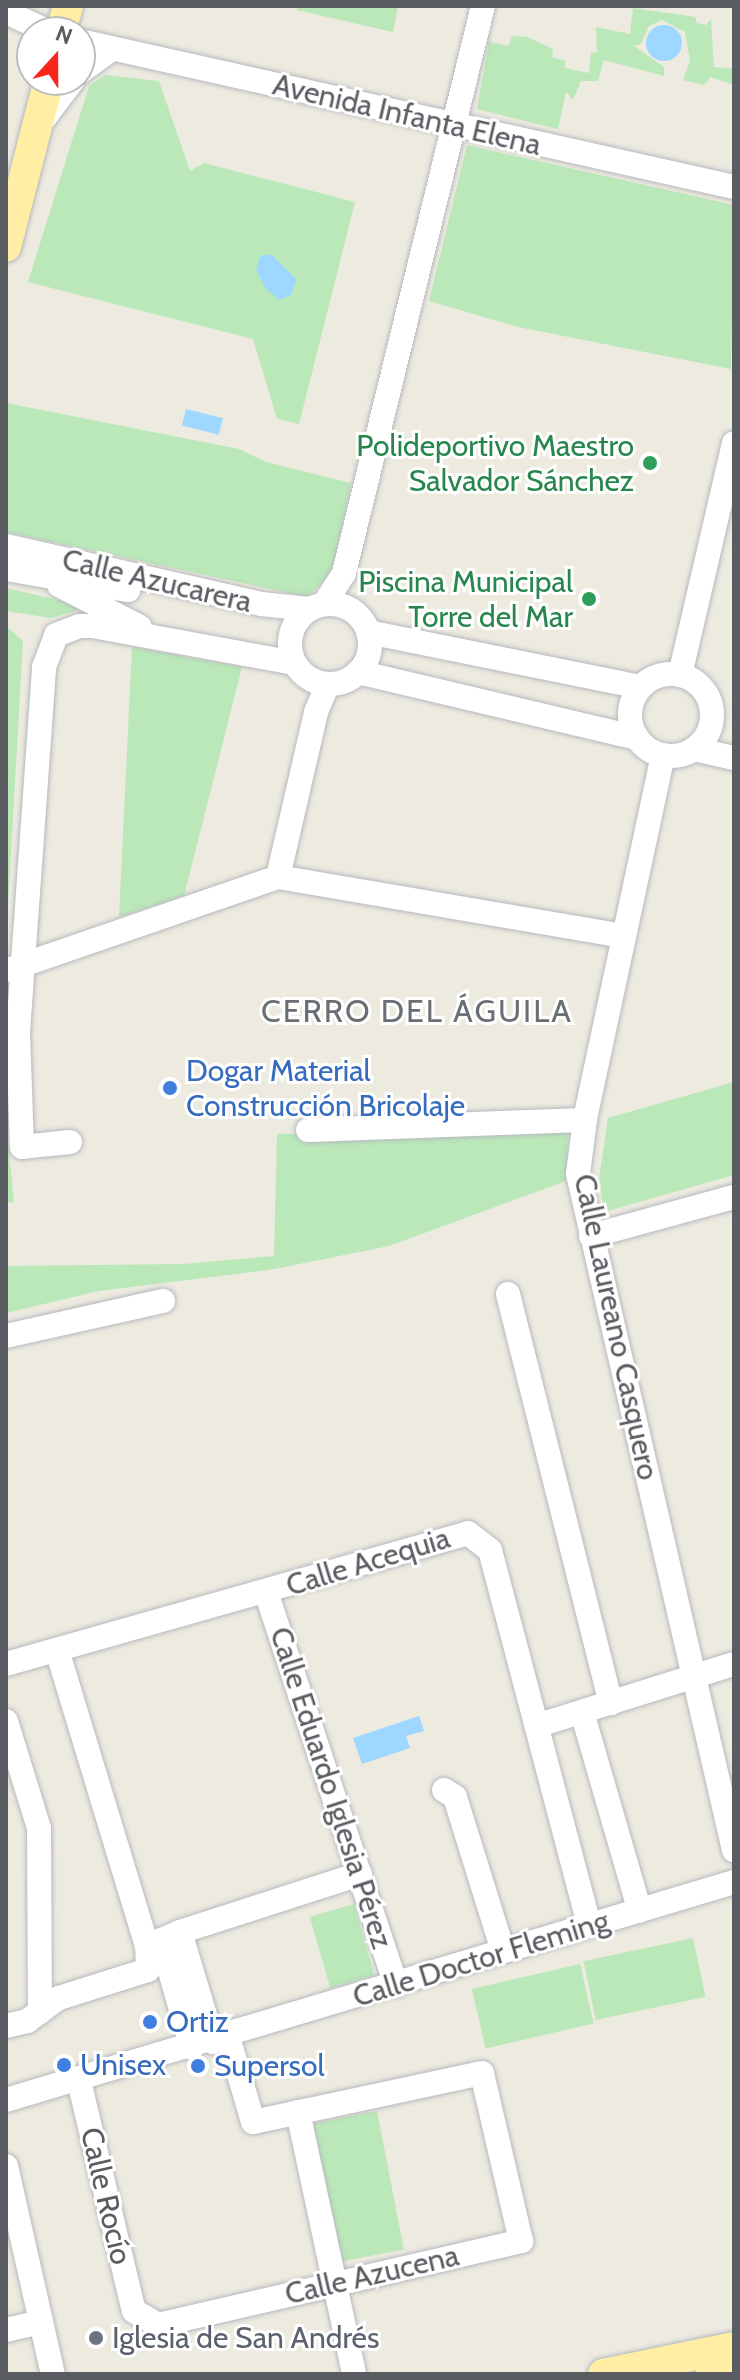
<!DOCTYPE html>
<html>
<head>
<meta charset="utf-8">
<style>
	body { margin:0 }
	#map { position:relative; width:740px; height:2380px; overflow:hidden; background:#edeae0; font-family:Cabin,sans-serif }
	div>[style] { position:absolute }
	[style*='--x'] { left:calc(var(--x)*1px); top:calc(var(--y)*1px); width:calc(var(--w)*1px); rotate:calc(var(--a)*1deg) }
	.green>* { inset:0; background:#bae8b9; transform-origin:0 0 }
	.water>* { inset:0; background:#9ed7ff; transform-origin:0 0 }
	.round { border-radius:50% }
	.roads { filter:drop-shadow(0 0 2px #b6b9be) drop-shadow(0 0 2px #b6b9be) }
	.minor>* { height:24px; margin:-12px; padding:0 12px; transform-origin:12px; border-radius:12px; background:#fff }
	.minor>.ring { margin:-12px; padding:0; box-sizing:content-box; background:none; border:24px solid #fff; border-radius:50% }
	.major>* { height:30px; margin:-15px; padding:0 15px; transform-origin:15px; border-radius:15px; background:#ffeea3 }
	.dots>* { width:22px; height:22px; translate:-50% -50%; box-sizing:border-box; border:4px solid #fff; border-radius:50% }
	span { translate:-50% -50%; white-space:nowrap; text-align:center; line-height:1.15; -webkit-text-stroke:6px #fff; paint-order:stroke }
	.street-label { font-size:30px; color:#595d62 }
	.leisure-label { font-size:30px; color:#27864d }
	.right { translate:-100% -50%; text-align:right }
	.shop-label { font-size:30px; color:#366cbe }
	.left { translate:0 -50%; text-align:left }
	.worship-label { font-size:30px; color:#5b616d }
	.neighbourhood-label { font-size:32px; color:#6a6f75; letter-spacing:2px }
	.frame { position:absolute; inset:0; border:8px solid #595d62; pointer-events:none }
	.north { position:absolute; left:16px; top:16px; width:80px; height:80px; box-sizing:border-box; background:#fff; border:2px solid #bdbec0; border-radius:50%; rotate:21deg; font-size:22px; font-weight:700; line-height:32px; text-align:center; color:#595d62 }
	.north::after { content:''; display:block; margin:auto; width:28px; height:36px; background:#f8261b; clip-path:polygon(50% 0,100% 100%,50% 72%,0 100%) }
</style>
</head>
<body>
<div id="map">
	<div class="green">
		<div style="clip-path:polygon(298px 6px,398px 6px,393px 32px,297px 10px)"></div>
		<div style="clip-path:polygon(633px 8px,696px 17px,696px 23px,706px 25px,711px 19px,714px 67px,734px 69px,734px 85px,711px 77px,704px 85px,683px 80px,690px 61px,685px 32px,662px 20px,649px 26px,641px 44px,634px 46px,664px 67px,664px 76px,604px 60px,598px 81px,581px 81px,573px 100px,566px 92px,558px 129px,477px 109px,489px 42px,509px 46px,512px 36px,527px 37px,553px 49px,552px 57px,565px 61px,565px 68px,589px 73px,591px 52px,597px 53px,596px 27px,630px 34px)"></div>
		<div style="clip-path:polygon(105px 75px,159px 81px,190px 171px,204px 163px,355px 202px,299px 424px,277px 419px,253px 339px,28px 282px,89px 86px)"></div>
		<div style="clip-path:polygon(467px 145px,734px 205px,731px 369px,518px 327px,429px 301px)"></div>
		<div style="clip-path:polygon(6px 403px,239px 449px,266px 462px,351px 483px,333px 573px,307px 597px,6px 532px)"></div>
		<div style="clip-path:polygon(6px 588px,89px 607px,51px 618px,6px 611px)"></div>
		<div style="clip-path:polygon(6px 626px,23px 641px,6px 942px)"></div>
		<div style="clip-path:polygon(132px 647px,242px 667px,184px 896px,119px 917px)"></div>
		<div style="clip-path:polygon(734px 1082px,734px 1175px,604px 1212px,599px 1179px,608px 1118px)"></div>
		<div style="clip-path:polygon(6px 1121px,14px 1202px,6px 1203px)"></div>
		<div style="clip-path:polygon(568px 1129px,566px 1181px,389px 1246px,269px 1270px,99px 1291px,6px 1313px,6px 1266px,184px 1264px,274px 1256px,277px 1134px)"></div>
		<div style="left:354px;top:1904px;width:74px;height:46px;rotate:74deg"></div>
		<div style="left:693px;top:1938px;width:60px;height:112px;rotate:78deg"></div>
		<div style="left:580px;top:1964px;width:61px;height:111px;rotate:77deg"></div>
		<div style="left:377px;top:2111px;width:141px;height:65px;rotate:79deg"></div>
	</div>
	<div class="water">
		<div class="round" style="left:646px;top:25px;width:36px;height:36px"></div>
		<div style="clip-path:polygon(261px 255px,272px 255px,296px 279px,291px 295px,280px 300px,267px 290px,256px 270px)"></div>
		<div style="left:186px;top:409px;width:38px;height:17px;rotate:14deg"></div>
		<div style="clip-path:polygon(419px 1716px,424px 1731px,406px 1736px,410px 1748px,362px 1764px,353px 1738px)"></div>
	</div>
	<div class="roads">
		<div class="minor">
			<div style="--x:6;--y:12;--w:47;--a:24.9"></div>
			<div style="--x:80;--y:41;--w:670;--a:12.58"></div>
			<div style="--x:80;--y:72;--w:39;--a:-36"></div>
			<div style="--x:39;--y:125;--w:56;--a:-52.9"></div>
			<div style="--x:6;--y:546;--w:262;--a:12.8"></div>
			<div style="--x:261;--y:604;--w:49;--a:5.8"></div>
			<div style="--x:6;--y:569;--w:124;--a:9.8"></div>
			<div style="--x:59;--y:585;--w:91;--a:27.4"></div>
			<div style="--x:324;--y:604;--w:37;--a:-57"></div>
			<div style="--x:344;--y:573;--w:584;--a:-76.23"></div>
			<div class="ring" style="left:290px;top:604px;width:56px;height:56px"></div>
			<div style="--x:368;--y:632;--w:278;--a:11.4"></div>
			<div style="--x:358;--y:672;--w:287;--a:13.3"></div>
			<div class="ring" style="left:630px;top:674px;width:58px;height:58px"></div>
			<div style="--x:680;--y:675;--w:238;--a:-76.9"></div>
			<div style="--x:694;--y:749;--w:41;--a:12.7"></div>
			<div style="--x:663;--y:755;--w:373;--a:102.1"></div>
			<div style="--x:585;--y:1120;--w:54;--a:97.4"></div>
			<div style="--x:578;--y:1174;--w:694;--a:77.01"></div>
			<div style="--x:278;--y:877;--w:169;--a:-77"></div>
			<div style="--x:316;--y:712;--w:30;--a:-67"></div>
			<div style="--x:8;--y:970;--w:286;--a:-19"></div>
			<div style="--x:278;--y:877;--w:351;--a:9.7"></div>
			<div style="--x:308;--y:1130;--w:277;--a:-2.1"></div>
			<div style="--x:70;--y:1142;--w:48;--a:174.1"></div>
			<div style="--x:22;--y:1147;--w:115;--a:-92"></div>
			<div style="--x:18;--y:1032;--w:366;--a:-85.9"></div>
			<div style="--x:44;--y:667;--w:34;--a:-69"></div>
			<div style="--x:56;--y:635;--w:25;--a:-21"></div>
			<div style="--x:79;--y:626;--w:14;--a:0"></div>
			<div style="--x:93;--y:626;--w:204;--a:10.4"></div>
			<div style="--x:591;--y:1236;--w:148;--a:-15.3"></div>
			<div style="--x:508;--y:1294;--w:422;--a:75.9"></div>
			<div style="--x:6;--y:1336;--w:161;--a:-12.6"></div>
			<div style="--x:266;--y:1592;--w:414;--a:71.7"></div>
			<div style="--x:57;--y:1650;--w:309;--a:73.1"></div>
			<div style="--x:147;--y:1946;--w:36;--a:-23"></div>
			<div style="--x:180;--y:1932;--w:115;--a:73.3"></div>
			<div style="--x:6;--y:1664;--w:480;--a:-15.8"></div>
			<div style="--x:468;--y:1533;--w:28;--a:38"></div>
			<div style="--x:490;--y:1550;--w:388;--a:75.2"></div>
			<div style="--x:582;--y:1712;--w:207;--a:73.8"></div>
			<div style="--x:6;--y:1721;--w:112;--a:72.9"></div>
			<div style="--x:39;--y:1828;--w:184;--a:89.7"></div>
			<div style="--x:539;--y:1725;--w:204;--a:-17.4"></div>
			<div style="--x:444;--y:1790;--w:13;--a:32"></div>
			<div style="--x:455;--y:1797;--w:161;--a:72.7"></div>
			<div style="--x:180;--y:1932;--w:189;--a:-17.9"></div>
			<div style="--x:161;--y:1940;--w:112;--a:74"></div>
			<div style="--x:6;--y:2026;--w:22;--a:-13"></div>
			<div style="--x:27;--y:2021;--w:39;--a:-36"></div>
			<div style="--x:59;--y:1998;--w:93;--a:-17.5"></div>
			<div style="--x:148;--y:1970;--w:24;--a:-92"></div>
			<div style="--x:79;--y:2081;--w:236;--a:76.6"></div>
			<div style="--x:134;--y:2311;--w:28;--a:30"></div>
			<div style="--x:158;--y:2325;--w:373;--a:-13"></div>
			<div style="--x:521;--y:2241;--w:172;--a:-103.1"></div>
			<div style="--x:482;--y:2073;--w:234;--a:167.9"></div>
			<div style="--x:253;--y:2122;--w:89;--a:-106.4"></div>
			<div style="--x:6;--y:2100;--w:760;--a:-16.67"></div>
			<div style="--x:298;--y:2112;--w:268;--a:77.9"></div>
			<div style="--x:6;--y:2166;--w:213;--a:77.3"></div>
			<div style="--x:6;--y:2330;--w:36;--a:-13"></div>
		</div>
		<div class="major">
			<div style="--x:61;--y:32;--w:27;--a:-75"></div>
			<div style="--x:6;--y:247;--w:172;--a:-75.6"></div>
			<div style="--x:603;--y:2374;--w:134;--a:-11.6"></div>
			<div style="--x:711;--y:2374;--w:24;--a:-12"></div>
		</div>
	</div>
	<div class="dots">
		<div style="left:650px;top:463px;background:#2e9e5b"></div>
		<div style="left:589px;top:599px;background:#2e9e5b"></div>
		<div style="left:170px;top:1088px;background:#3f7fe0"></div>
		<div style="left:150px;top:2022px;background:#3f7fe0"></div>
		<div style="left:64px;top:2065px;background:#3f7fe0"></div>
		<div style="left:198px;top:2066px;background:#3f7fe0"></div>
		<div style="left:96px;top:2338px;background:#6b7280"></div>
	</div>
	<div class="street-label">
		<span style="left:407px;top:115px;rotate:13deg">Avenida Infanta Elena</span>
		<span style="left:157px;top:581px;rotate:13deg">Calle Azucarera</span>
		<span style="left:616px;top:1327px;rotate:78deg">Calle Laureano Casquero</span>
		<span style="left:368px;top:1562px;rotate:-17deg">Calle Acequia</span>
		<span style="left:331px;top:1788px;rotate:72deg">Calle Eduardo Iglesia Pérez</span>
		<span style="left:481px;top:1959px;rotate:-17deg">Calle Doctor Fleming</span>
		<span style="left:106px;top:2196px;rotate:77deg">Calle Rocío</span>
		<span style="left:372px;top:2275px;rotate:-13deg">Calle Azucena</span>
	</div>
	<div class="leisure-label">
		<span class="right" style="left:634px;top:463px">Polideportivo Maestro<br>Salvador Sánchez</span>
		<span class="right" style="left:573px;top:599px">Piscina Municipal<br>Torre del Mar</span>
	</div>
	<div class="shop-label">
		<span class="left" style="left:186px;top:1088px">Dogar Material<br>Construcción Bricolaje</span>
		<span class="left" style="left:166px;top:2022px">Ortiz</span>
		<span class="left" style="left:80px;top:2065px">Unisex</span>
		<span class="left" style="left:214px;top:2066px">Supersol</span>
	</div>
	<div class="worship-label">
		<span class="left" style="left:112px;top:2338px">Iglesia de San Andrés</span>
	</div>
	<div class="neighbourhood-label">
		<span style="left:417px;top:1011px">CERRO DEL ÁGUILA</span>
	</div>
	<div class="frame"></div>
	<div class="north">N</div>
</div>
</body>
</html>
